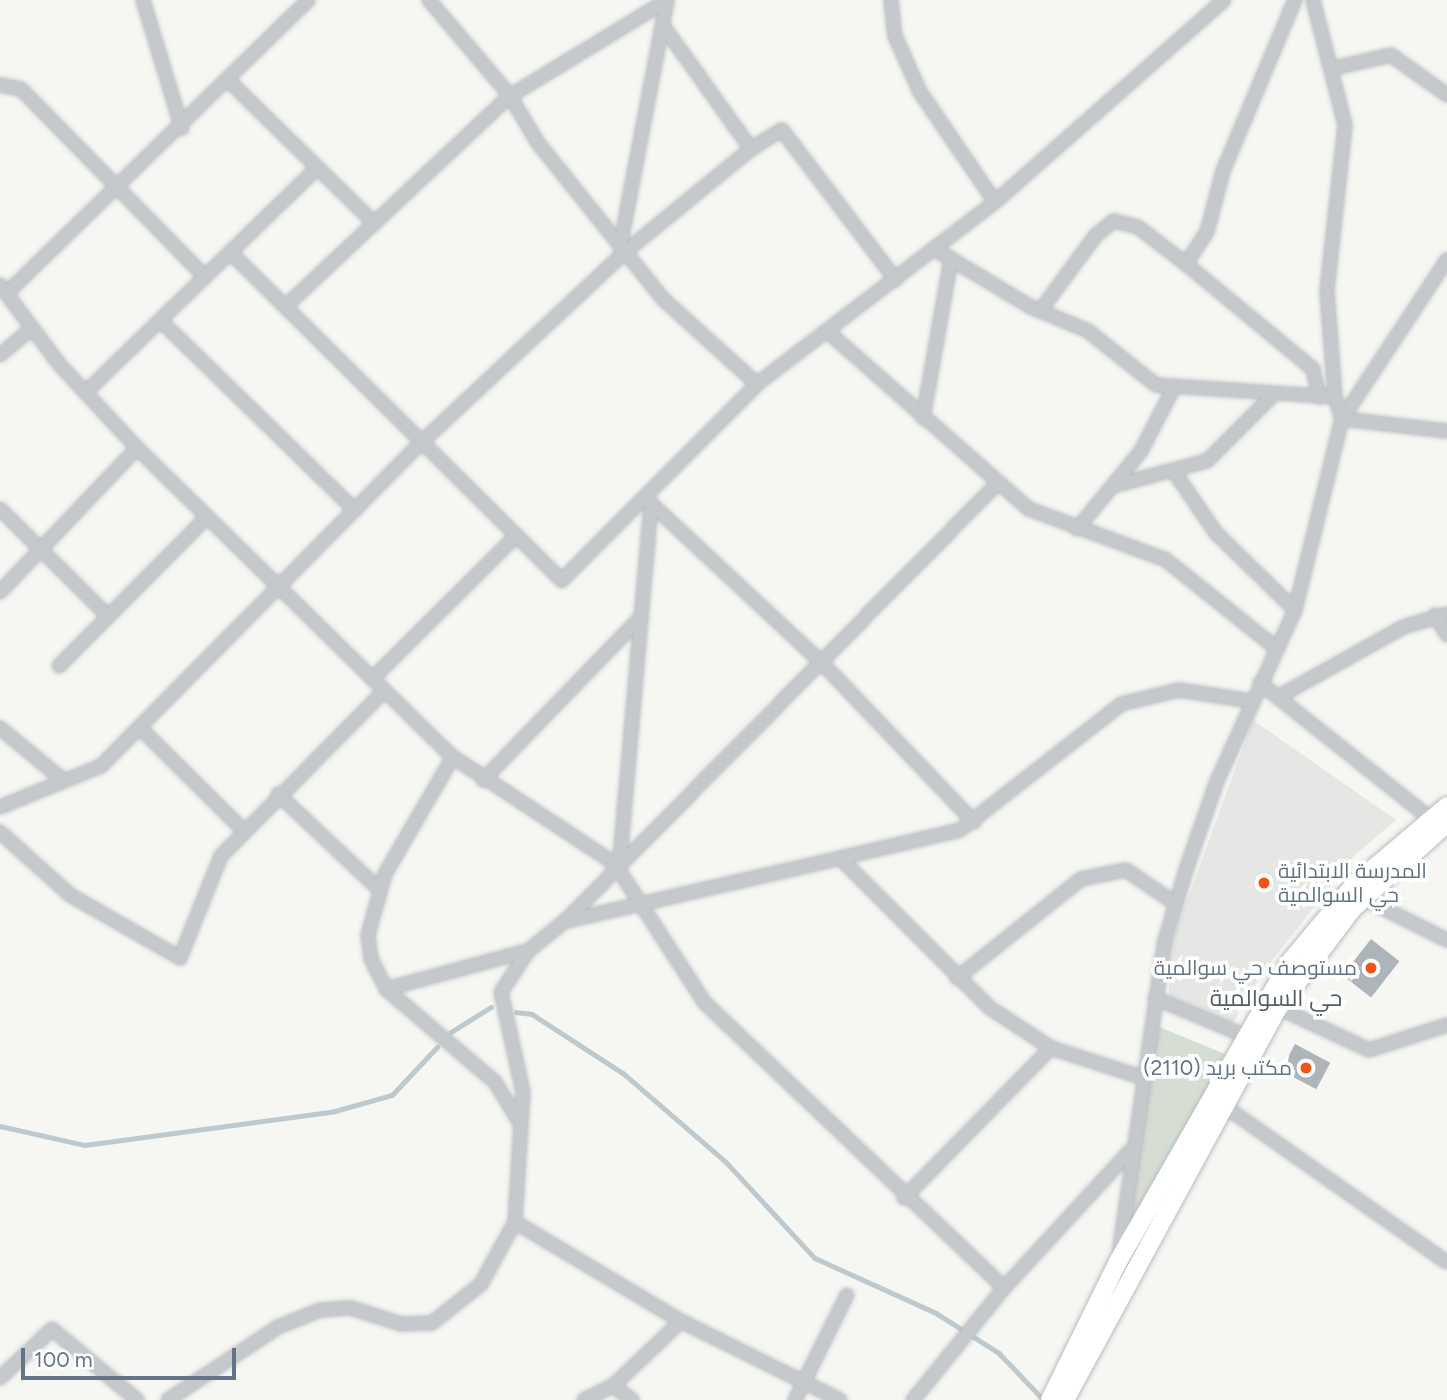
<!DOCTYPE html>
<html>
<head>
<meta charset="utf-8">
<style>
	body { margin:0 }
	#map { position:relative; width:1447px; height:1400px; overflow:hidden; background:#f6f6f2; font-family:Figtree,Cairo,sans-serif }
	div>[style] { position:absolute }
	[style*='--x'] { left:calc(var(--x)*1px); top:calc(var(--y)*1px); width:calc(var(--w)*1px); rotate:calc(var(--a)*1deg) }
	.built>* { inset:0; background:#e6e7e5 }
	.green>* { inset:0; background:#d6ded3 }
	.stream>* { height:4.5px; margin:-2.25px; padding:0 2.25px; transform-origin:2.25px; border-radius:2.25px; background:#bec9ce }
	.building>* { inset:0; background:#adb4ba; transform-origin:0 0 }
	.roads { filter:drop-shadow(0 0 2px #b7bcc1) drop-shadow(0 0 2px #b7bcc1) }
	.street>* { height:12px; margin:-6px; padding:0 6px; transform-origin:6px; border-radius:6px; background:#c5c9cc }
	.secondary>* { height:18px; margin:-9px; padding:0 9px; transform-origin:9px; border-radius:9px; background:#fff }
	.dots>* { width:19px; height:19px; translate:-50% -50%; box-sizing:border-box; border:4px solid #fff; border-radius:50% }
	span { translate:-50% -50%; white-space:nowrap; text-align:center; line-height:1.15; -webkit-text-stroke:7px #fff; paint-order:stroke }
	.poi-label { font-size:21px; color:#627485 }
	.left { translate:0 -50%; text-align:left }
	.right { translate:-100% -50%; text-align:right }
	.neighbourhood-label { font-size:23px; color:#515e6a }
	.scale { position:absolute; left:21px; top:1348px; width:215px; height:32px; box-sizing:border-box; border:4px solid #627485; border-top:0; padding-left:9px; font-size:21px; line-height:24px; white-space:nowrap; color:#627485; -webkit-text-stroke:5px #fff; paint-order:stroke }
</style>
</head>
<body>
<div id="map">
	<div class="built">
		<div style="clip-path:polygon(1253px 720px,1396px 820px,1356px 854px,1266px 968px,1233px 1023px,1169px 1002px,1169px 950px)"></div>
	</div>
	<div class="green">
		<div style="clip-path:polygon(1152px 1024px,1225px 1054px,1129px 1236px)"></div>
	</div>
	<div class="stream">
		<div style="--x:516;--y:1012;--w:16;--a:7"></div>
		<div style="--x:532;--y:1014;--w:108;--a:33"></div>
		<div style="--x:623;--y:1073;--w:136;--a:40.8"></div>
		<div style="--x:726;--y:1162;--w:131;--a:47.2"></div>
		<div style="--x:815;--y:1258;--w:133;--a:24.4"></div>
		<div style="--x:936;--y:1313;--w:75;--a:32.4"></div>
		<div style="--x:999;--y:1353;--w:62;--a:46.3"></div>
		<div style="--x:451;--y:1032;--w:47;--a:-32"></div>
		<div style="--x:0;--y:1126;--w:87;--a:12.6"></div>
		<div style="--x:85;--y:1145;--w:252;--a:-7.7"></div>
		<div style="--x:335;--y:1111;--w:59;--a:-15.7"></div>
		<div style="--x:392;--y:1095;--w:66;--a:-46.8"></div>
	</div>
	<div class="building">
		<div style="left:1371px;top:939px;width:36px;height:46px;rotate:38deg"></div>
		<div style="left:1295px;top:1044px;width:40px;height:30px;rotate:28deg"></div>
	</div>
	<div class="roads">
		<div class="street">
			<div style="--x:143;--y:0;--w:134;--a:73.1"></div>
			<div style="--x:429;--y:0;--w:126;--a:49.8"></div>
			<div style="--x:510;--y:96;--w:55;--a:59.2"></div>
			<div style="--x:538;--y:143;--w:198;--a:51.3"></div>
			<div style="--x:662;--y:298;--w:128;--a:42.2"></div>
			<div style="--x:891;--y:0;--w:36;--a:84"></div>
			<div style="--x:895;--y:36;--w:61;--a:65.9"></div>
			<div style="--x:920;--y:92;--w:133;--a:55.7"></div>
			<div style="--x:1313;--y:0;--w:129;--a:75.6"></div>
			<div style="--x:1345;--y:125;--w:168;--a:96.2"></div>
			<div style="--x:1327;--y:292;--w:105;--a:85.6"></div>
			<div style="--x:1335;--y:397;--w:23;--a:72"></div>
			<div style="--x:1342;--y:419;--w:106;--a:6.5"></div>
			<div style="--x:1334;--y:68;--w:58;--a:-12.8"></div>
			<div style="--x:1391;--y:55;--w:69;--a:35.5"></div>
			<div style="--x:230;--y:82;--w:202;--a:44.4"></div>
			<div style="--x:0;--y:85;--w:21;--a:11"></div>
			<div style="--x:21;--y:89;--w:263;--a:45.6"></div>
			<div style="--x:751;--y:149;--w:36;--a:-32"></div>
			<div style="--x:782;--y:130;--w:188;--a:52.8"></div>
			<div style="--x:620;--y:247;--w:251;--a:-79.2"></div>
			<div style="--x:936;--y:250;--w:111;--a:31"></div>
			<div style="--x:1031;--y:307;--w:62;--a:22.8"></div>
			<div style="--x:1088;--y:331;--w:87;--a:38.5"></div>
			<div style="--x:1156;--y:385;--w:179;--a:3.8"></div>
			<div style="--x:230;--y:252;--w:467;--a:44.7"></div>
			<div style="--x:562;--y:580;--w:276;--a:-45.1"></div>
			<div style="--x:757;--y:384;--w:300;--a:-37.4"></div>
			<div style="--x:995;--y:202;--w:305;--a:-41.4"></div>
			<div style="--x:1186;--y:264;--w:165;--a:39.6"></div>
			<div style="--x:1313;--y:369;--w:29;--a:78"></div>
			<div style="--x:0;--y:285;--w:99;--a:53.2"></div>
			<div style="--x:59;--y:364;--w:115;--a:47.1"></div>
			<div style="--x:137;--y:448;--w:442;--a:44.4"></div>
			<div style="--x:453;--y:757;--w:194;--a:33.4"></div>
			<div style="--x:615;--y:864;--w:166;--a:57.1"></div>
			<div style="--x:705;--y:1003;--w:413;--a:43.6"></div>
			<div style="--x:7;--y:293;--w:420;--a:-44.2"></div>
			<div style="--x:286;--y:306;--w:307;--a:-43.2"></div>
			<div style="--x:510;--y:96;--w:184;--a:-31.4"></div>
			<div style="--x:1040;--y:311;--w:94;--a:-53.6"></div>
			<div style="--x:1096;--y:235;--w:23;--a:-38"></div>
			<div style="--x:1114;--y:221;--w:25;--a:14"></div>
			<div style="--x:1138;--y:227;--w:61;--a:37.6"></div>
			<div style="--x:1186;--y:264;--w:38;--a:-57"></div>
			<div style="--x:1207;--y:232;--w:63;--a:-75.3"></div>
			<div style="--x:1223;--y:171;--w:186;--a:-67.2"></div>
			<div style="--x:161;--y:321;--w:271;--a:44.3"></div>
			<div style="--x:827;--y:331;--w:269;--a:41.4"></div>
			<div style="--x:1029;--y:509;--w:146;--a:20.4"></div>
			<div style="--x:1166;--y:560;--w:142;--a:38.7"></div>
			<div style="--x:0;--y:355;--w:39;--a:-40"></div>
			<div style="--x:86;--y:392;--w:322;--a:-44.1"></div>
			<div style="--x:923;--y:418;--w:161;--a:-80"></div>
			<div style="--x:1175;--y:473;--w:73;--a:55.7"></div>
			<div style="--x:1216;--y:533;--w:110;--a:44.3"></div>
			<div style="--x:1113;--y:486;--w:97;--a:-14.9"></div>
			<div style="--x:1207;--y:461;--w:93;--a:-45"></div>
			<div style="--x:645;--y:498;--w:242;--a:43"></div>
			<div style="--x:822;--y:663;--w:220;--a:46.3"></div>
			<div style="--x:0;--y:509;--w:152;--a:44.7"></div>
			<div style="--x:1077;--y:529;--w:101;--a:-50.6"></div>
			<div style="--x:1141;--y:451;--w:70;--a:-62.7"></div>
			<div style="--x:0;--y:592;--w:199;--a:-46.4"></div>
			<div style="--x:1435;--y:615;--w:23;--a:59"></div>
			<div style="--x:59;--y:666;--w:210;--a:-45.2"></div>
			<div style="--x:372;--y:679;--w:203;--a:-44.8"></div>
			<div style="--x:1260;--y:683;--w:226;--a:38.5"></div>
			<div style="--x:1278;--y:697;--w:143;--a:-29.2"></div>
			<div style="--x:1403;--y:627;--w:46;--a:-16.5"></div>
			<div style="--x:0;--y:728;--w:83;--a:39.6"></div>
			<div style="--x:140;--y:728;--w:145;--a:44.7"></div>
			<div style="--x:453;--y:757;--w:135;--a:120.2"></div>
			<div style="--x:385;--y:874;--w:63;--a:105.6"></div>
			<div style="--x:368;--y:935;--w:24;--a:83"></div>
			<div style="--x:371;--y:959;--w:34;--a:63"></div>
			<div style="--x:386;--y:989;--w:143;--a:40.5"></div>
			<div style="--x:495;--y:1082;--w:50;--a:58.8"></div>
			<div style="--x:483;--y:780;--w:227;--a:-45.9"></div>
			<div style="--x:278;--y:794;--w:140;--a:43.3"></div>
			<div style="--x:0;--y:807;--w:109;--a:-22.1"></div>
			<div style="--x:101;--y:766;--w:459;--a:-45.3"></div>
			<div style="--x:424;--y:440;--w:275;--a:-43.1"></div>
			<div style="--x:625;--y:252;--w:163;--a:-39.3"></div>
			<div style="--x:751;--y:149;--w:150;--a:-125.5"></div>
			<div style="--x:0;--y:832;--w:94;--a:42"></div>
			<div style="--x:70;--y:895;--w:127;--a:29.8"></div>
			<div style="--x:180;--y:958;--w:110;--a:-68.1"></div>
			<div style="--x:221;--y:856;--w:232;--a:-45.3"></div>
			<div style="--x:840;--y:858;--w:123;--a:-13.1"></div>
			<div style="--x:960;--y:830;--w:204;--a:-38"></div>
			<div style="--x:1121;--y:704;--w:60;--a:-13.6"></div>
			<div style="--x:1179;--y:690;--w:73;--a:8.7"></div>
			<div style="--x:620;--y:859;--w:357;--a:-85"></div>
			<div style="--x:1363;--y:898;--w:94;--a:26.6"></div>
			<div style="--x:566;--y:921;--w:281;--a:-12.9"></div>
			<div style="--x:840;--y:858;--w:212;--a:45"></div>
			<div style="--x:990;--y:1008;--w:73;--a:33.3"></div>
			<div style="--x:957;--y:978;--w:159;--a:-38.6"></div>
			<div style="--x:1081;--y:879;--w:46;--a:-11.3"></div>
			<div style="--x:1126;--y:870;--w:60;--a:34.2"></div>
			<div style="--x:386;--y:989;--w:146;--a:-15.1"></div>
			<div style="--x:1155;--y:998;--w:95;--a:22.8"></div>
			<div style="--x:1273;--y:1005;--w:106;--a:25.1"></div>
			<div style="--x:1369;--y:1050;--w:82;--a:-17.8"></div>
			<div style="--x:1220;--y:1103;--w:276;--a:35.1"></div>
			<div style="--x:904;--y:1198;--w:210;--a:-45.6"></div>
			<div style="--x:1051;--y:1048;--w:95;--a:17.9"></div>
			<div style="--x:1119;--y:1254;--w:313;--a:-81.7"></div>
			<div style="--x:1164;--y:944;--w:80;--a:-73.4"></div>
			<div style="--x:1187;--y:867;--w:91;--a:-70.8"></div>
			<div style="--x:1217;--y:781;--w:188;--a:-65.5"></div>
			<div style="--x:1295;--y:610;--w:197;--a:-76.2"></div>
			<div style="--x:1342;--y:419;--w:191;--a:-56.6"></div>
			<div style="--x:0;--y:1378;--w:71;--a:-43.3"></div>
			<div style="--x:52;--y:1329;--w:111;--a:39.9"></div>
			<div style="--x:613;--y:1386;--w:24;--a:36"></div>
			<div style="--x:168;--y:1400;--w:132;--a:-33.6"></div>
			<div style="--x:278;--y:1327;--w:45;--a:-22"></div>
			<div style="--x:320;--y:1310;--w:31;--a:-4"></div>
			<div style="--x:351;--y:1308;--w:52;--a:17.7"></div>
			<div style="--x:401;--y:1324;--w:31;--a:-2"></div>
			<div style="--x:432;--y:1323;--w:63;--a:-38.5"></div>
			<div style="--x:481;--y:1284;--w:71;--a:-61.3"></div>
			<div style="--x:584;--y:1400;--w:32;--a:-26"></div>
			<div style="--x:613;--y:1386;--w:94;--a:-43.7"></div>
			<div style="--x:795;--y:1400;--w:117;--a:-63.7"></div>
			<div style="--x:840;--y:1400;--w:178;--a:-153.6"></div>
			<div style="--x:681;--y:1321;--w:193;--a:-149.2"></div>
			<div style="--x:515;--y:1222;--w:130;--a:-86.5"></div>
			<div style="--x:523;--y:1092;--w:102;--a:-102.4"></div>
			<div style="--x:501;--y:992;--w:49;--a:-56.6"></div>
			<div style="--x:528;--y:951;--w:48;--a:-39"></div>
			<div style="--x:565;--y:921;--w:613;--a:-45.33"></div>
			<div style="--x:913;--y:1400;--w:144;--a:-50.9"></div>
			<div style="--x:1004;--y:1288;--w:186;--a:-47.4"></div>
		</div>
		<div class="secondary">
			<div style="--x:1050;--y:1400;--w:156;--a:-63.8"></div>
			<div style="--x:1119;--y:1260;--w:342;--a:-60.2"></div>
			<div style="--x:1289;--y:963;--w:102;--a:-50.2"></div>
			<div style="--x:1354;--y:885;--w:122;--a:-40.3"></div>
			<div style="--x:1065;--y:1400;--w:446;--a:-61.5"></div>
			<div style="--x:1278;--y:1008;--w:124;--a:-53.2"></div>
			<div style="--x:1352;--y:909;--w:128;--a:-42.2"></div>
		</div>
	</div>
	<div class="dots">
		<div style="left:1264px;top:883px;background:#f15417"></div>
		<div style="left:1371px;top:968px;background:#f15417"></div>
		<div style="left:1306px;top:1068px;background:#f15417"></div>
	</div>
	<div class="poi-label">
		<span class="left" style="left:1278px;top:883px">المدرسة الابتدائية<br>حي السوالمية</span>
		<span class="right" style="left:1357px;top:968px">مستوصف حي سوالمية</span>
		<span class="right" style="left:1292px;top:1068px">مكتب بريد (2110)</span>
	</div>
	<div class="neighbourhood-label">
		<span style="left:1276px;top:998px">حي السوالمية</span>
	</div>
	<div class="scale">100 m</div>
</div>
</body>
</html>
